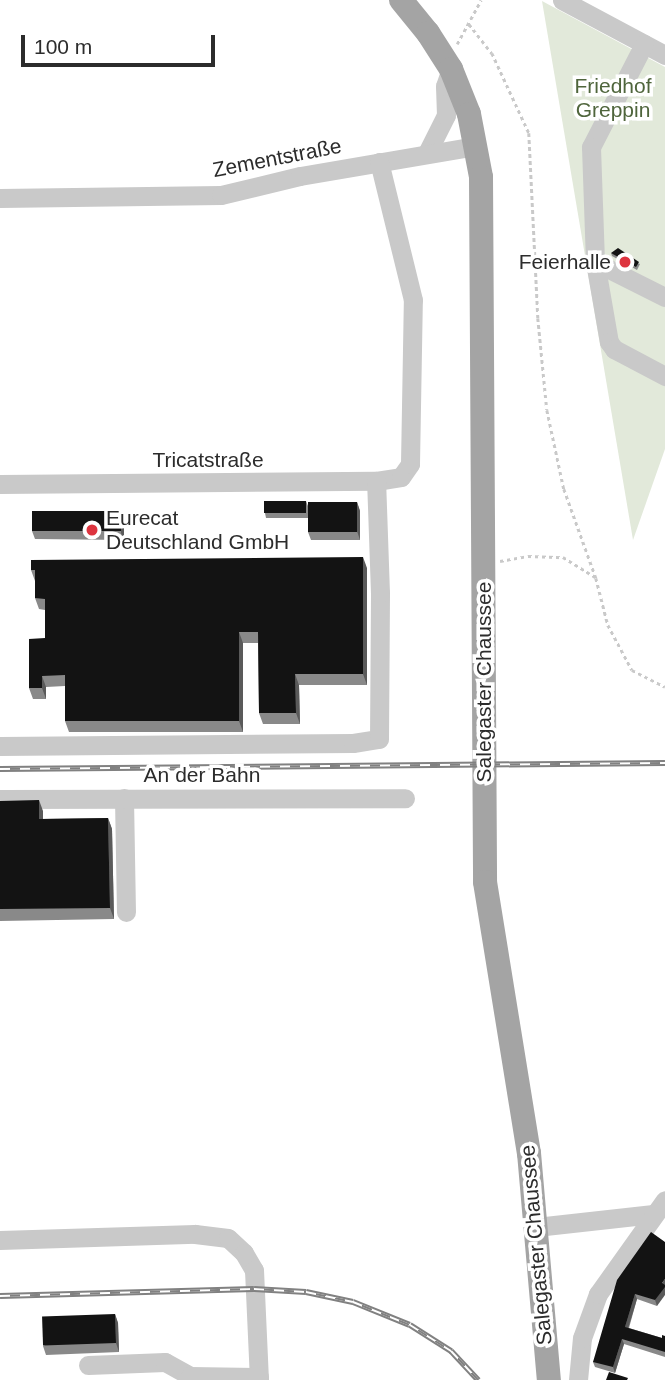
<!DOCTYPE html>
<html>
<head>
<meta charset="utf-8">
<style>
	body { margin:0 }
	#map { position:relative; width:665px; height:1380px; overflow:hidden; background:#fff; font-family:Arial,sans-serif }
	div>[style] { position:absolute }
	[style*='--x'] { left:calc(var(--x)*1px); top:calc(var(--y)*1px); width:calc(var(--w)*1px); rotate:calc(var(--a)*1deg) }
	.green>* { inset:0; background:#e2e9da }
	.path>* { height:2.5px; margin-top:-1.25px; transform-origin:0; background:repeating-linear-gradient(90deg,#c9c9c9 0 3.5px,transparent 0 7px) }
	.minor>* { height:19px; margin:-9.5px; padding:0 9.5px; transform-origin:9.5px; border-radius:9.5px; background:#c9c9c9 }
	.major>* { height:24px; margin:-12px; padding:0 12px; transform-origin:12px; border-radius:12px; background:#a4a4a4 }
	.rail>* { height:6px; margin-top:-3px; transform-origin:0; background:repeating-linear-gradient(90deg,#fff 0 10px,#818181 0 20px); box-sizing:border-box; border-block:2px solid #818181 }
	.wall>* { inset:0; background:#898989 }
	.shaded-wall>* { inset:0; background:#5a5a5a }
	.building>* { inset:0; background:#131313; transform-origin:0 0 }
	.dots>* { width:19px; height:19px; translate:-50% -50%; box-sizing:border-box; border:4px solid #fff; border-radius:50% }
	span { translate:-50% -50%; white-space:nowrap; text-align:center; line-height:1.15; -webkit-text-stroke:7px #fff; paint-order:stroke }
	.park-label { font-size:21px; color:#4f653c }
	.street-label { font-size:21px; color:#2c2c2c }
	.poi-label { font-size:21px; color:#2c2c2c }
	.right { translate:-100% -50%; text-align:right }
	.left { translate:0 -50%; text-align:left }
	.scale { position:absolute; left:21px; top:35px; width:194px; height:32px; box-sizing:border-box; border:4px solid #2c2c2c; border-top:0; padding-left:9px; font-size:21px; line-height:24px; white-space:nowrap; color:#2c2c2c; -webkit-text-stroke:5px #fff; paint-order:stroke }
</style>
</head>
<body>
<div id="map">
	<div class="green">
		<div style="clip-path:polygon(542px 1px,665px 67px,665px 449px,633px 540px)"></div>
	</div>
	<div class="path">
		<div style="--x:469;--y:24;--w:37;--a:52"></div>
		<div style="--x:492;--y:53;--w:88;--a:65.2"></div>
		<div style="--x:529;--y:133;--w:185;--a:87.2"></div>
		<div style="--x:538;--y:318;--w:92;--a:84.4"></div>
		<div style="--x:547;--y:410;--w:81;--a:77.9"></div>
		<div style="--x:564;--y:489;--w:95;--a:70.2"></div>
		<div style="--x:596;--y:578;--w:49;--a:75.7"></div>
		<div style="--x:608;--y:625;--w:51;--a:61.9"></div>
		<div style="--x:632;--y:670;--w:37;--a:27"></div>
		<div style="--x:457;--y:44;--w:50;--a:-61.4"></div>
		<div style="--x:500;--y:561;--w:28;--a:-10"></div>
		<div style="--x:528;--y:556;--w:35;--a:2"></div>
		<div style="--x:563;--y:557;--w:38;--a:32"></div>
	</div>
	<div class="minor">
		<div style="--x:562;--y:0;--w:117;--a:28.1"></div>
		<div style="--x:644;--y:44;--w:116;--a:117.2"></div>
		<div style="--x:591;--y:147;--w:115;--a:88"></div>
		<div style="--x:595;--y:262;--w:78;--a:26.6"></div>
		<div style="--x:427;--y:153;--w:42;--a:-63.4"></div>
		<div style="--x:446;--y:115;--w:29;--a:-92"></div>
		<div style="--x:445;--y:86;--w:18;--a:-71"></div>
		<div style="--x:0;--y:198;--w:221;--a:-0.8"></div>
		<div style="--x:221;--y:195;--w:81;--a:-13.5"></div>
		<div style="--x:300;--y:176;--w:179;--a:-9.7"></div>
		<div style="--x:595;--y:262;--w:81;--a:80.1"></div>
		<div style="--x:609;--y:342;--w:9;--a:54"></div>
		<div style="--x:614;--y:349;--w:58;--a:27.9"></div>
		<div style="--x:0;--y:484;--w:376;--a:-0.5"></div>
		<div style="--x:376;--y:481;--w:25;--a:-9"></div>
		<div style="--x:401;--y:477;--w:16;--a:-55"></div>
		<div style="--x:410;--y:464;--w:164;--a:-89"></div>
		<div style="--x:413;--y:300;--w:142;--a:-103.8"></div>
		<div style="--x:0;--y:746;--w:353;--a:-0.5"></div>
		<div style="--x:353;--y:743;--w:26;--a:-9"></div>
		<div style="--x:379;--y:739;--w:146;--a:-89.6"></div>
		<div style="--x:380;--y:593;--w:112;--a:-92"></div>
		<div style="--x:124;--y:798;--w:114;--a:89"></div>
		<div style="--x:0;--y:799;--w:405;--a:-0.1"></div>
		<div style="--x:536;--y:1227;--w:118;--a:-6.3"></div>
		<div style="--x:0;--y:1240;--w:195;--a:-1.8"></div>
		<div style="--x:195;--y:1234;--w:33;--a:7"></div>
		<div style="--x:228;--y:1238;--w:22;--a:43"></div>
		<div style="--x:244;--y:1253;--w:20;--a:60"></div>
		<div style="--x:254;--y:1270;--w:110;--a:87.4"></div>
		<div style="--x:88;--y:1365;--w:77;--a:-2.2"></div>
		<div style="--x:165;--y:1362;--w:29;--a:29"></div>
		<div style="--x:190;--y:1376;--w:69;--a:0.8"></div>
		<div style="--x:578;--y:1380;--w:42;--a:-84.6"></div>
		<div style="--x:582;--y:1338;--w:47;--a:-70"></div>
		<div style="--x:598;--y:1294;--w:115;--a:-54.5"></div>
	</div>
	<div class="major">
		<div style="--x:401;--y:0;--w:43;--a:50.7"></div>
		<div style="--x:428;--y:33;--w:43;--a:57.4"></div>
		<div style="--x:451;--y:69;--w:48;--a:68.2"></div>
		<div style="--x:469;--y:114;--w:64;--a:79.2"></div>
		<div style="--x:481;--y:177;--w:705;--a:89.67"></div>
		<div style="--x:485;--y:882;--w:275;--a:80.8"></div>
		<div style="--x:529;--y:1153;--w:228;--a:85"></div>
	</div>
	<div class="rail">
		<div style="--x:0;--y:769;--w:665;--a:-0.52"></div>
		<div style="--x:0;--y:1296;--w:254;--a:-1.6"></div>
		<div style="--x:254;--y:1289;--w:52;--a:3.3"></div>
		<div style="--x:306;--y:1292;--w:48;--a:12"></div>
		<div style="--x:353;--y:1302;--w:61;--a:22"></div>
		<div style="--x:410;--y:1325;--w:49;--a:32.4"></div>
		<div style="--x:451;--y:1351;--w:40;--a:47"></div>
	</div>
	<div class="wall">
		<div style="clip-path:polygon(611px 253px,640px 264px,637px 270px,612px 256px)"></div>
		<div style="clip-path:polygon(306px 501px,308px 506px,308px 518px,266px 518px,265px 513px)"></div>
		<div style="clip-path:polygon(357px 502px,360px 511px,360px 540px,311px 540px,308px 532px)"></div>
		<div style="clip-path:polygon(124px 518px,124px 540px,35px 539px,32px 531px)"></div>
		<div style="clip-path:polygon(367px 568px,367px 685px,299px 685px,300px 724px,263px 724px,259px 713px,258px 643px,243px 643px,243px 732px,69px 732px,65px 721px,65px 686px,46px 687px,46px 699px,33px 699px,29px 688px,45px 638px,45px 610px,39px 609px,35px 598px,35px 581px,31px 570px)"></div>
		<div style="clip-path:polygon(0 801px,43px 811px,43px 819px,108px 818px,112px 829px,114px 919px,0 921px)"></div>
		<div style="clip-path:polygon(665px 1242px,657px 1306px,637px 1299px,629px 1328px,662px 1338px,665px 1336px,665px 1357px,624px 1344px,615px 1373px,595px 1367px,593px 1362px)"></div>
		<div style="clip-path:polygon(115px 1314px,118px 1323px,119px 1352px,46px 1355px,43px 1346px)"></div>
	</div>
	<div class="shaded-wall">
		<div style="clip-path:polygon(357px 502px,360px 511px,360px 540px,357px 531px)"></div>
		<div style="clip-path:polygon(121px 511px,124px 518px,124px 540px,121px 533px)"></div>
		<div style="clip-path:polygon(363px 557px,367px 568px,367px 685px,363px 674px)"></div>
		<div style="clip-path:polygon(239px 632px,243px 643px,243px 732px,239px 721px)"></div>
		<div style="clip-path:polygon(295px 674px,299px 685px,300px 724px,296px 713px)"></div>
		<div style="clip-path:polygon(42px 676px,46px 687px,46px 699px,42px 688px)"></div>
		<div style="clip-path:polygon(39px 800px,43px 811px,43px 830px,39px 819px)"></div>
		<div style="clip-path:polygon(108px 818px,112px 829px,114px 919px,110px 908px)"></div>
		<div style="clip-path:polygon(665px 1279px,665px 1295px,657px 1306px,655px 1300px,662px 1283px)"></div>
		<div style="clip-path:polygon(635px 1294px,637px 1299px,627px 1332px,625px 1327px)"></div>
		<div style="clip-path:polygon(115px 1314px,118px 1323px,119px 1352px,116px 1343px)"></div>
		<div style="clip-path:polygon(622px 1339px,624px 1344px,615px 1373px,613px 1367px)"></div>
	</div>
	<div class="building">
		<div style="clip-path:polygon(618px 248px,639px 262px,636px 267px,611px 253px)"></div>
		<div style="left:306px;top:501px;width:12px;height:42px;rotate:90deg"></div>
		<div style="left:308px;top:502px;width:49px;height:30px"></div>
		<div style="left:32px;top:511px;width:89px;height:20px"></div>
		<div style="clip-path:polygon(363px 557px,363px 674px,295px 674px,296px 713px,259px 713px,258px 632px,239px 632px,239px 721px,65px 721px,65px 675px,42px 676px,42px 688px,29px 688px,29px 639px,45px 638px,45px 599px,35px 598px,35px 570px,31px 570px,31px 560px)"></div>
		<div style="clip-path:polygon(39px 800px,39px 819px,108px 818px,110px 908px,0 909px,0 801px)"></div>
		<div style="clip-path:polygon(651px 1232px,665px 1242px,665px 1279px,662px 1283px,665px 1285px,665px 1287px,655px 1300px,635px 1294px,625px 1327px,662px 1338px,662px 1335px,665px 1336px,665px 1352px,622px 1339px,613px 1367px,593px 1362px,617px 1280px)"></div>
		<div style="left:115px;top:1314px;width:29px;height:73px;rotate:88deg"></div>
		<div style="clip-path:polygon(609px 1372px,628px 1378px,627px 1380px,606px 1380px)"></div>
	</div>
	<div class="dots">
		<div style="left:625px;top:262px;background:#dd343f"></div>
		<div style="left:92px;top:530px;background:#dd343f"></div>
	</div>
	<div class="park-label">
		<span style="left:613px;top:98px">Friedhof<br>Greppin</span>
	</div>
	<div class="street-label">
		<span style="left:277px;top:158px;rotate:-11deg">Zementstraße</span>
		<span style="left:208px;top:460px">Tricatstraße</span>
		<span style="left:484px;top:682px;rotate:-90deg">Salegaster Chaussee</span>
		<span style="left:202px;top:775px">An der Bahn</span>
		<span style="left:536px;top:1245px;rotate:-95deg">Salegaster Chaussee</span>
	</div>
	<div class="poi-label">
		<span class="right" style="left:611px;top:262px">Feierhalle</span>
		<span class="left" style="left:106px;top:530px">Eurecat<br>Deutschland GmbH</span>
	</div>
	<div class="scale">100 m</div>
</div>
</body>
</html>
